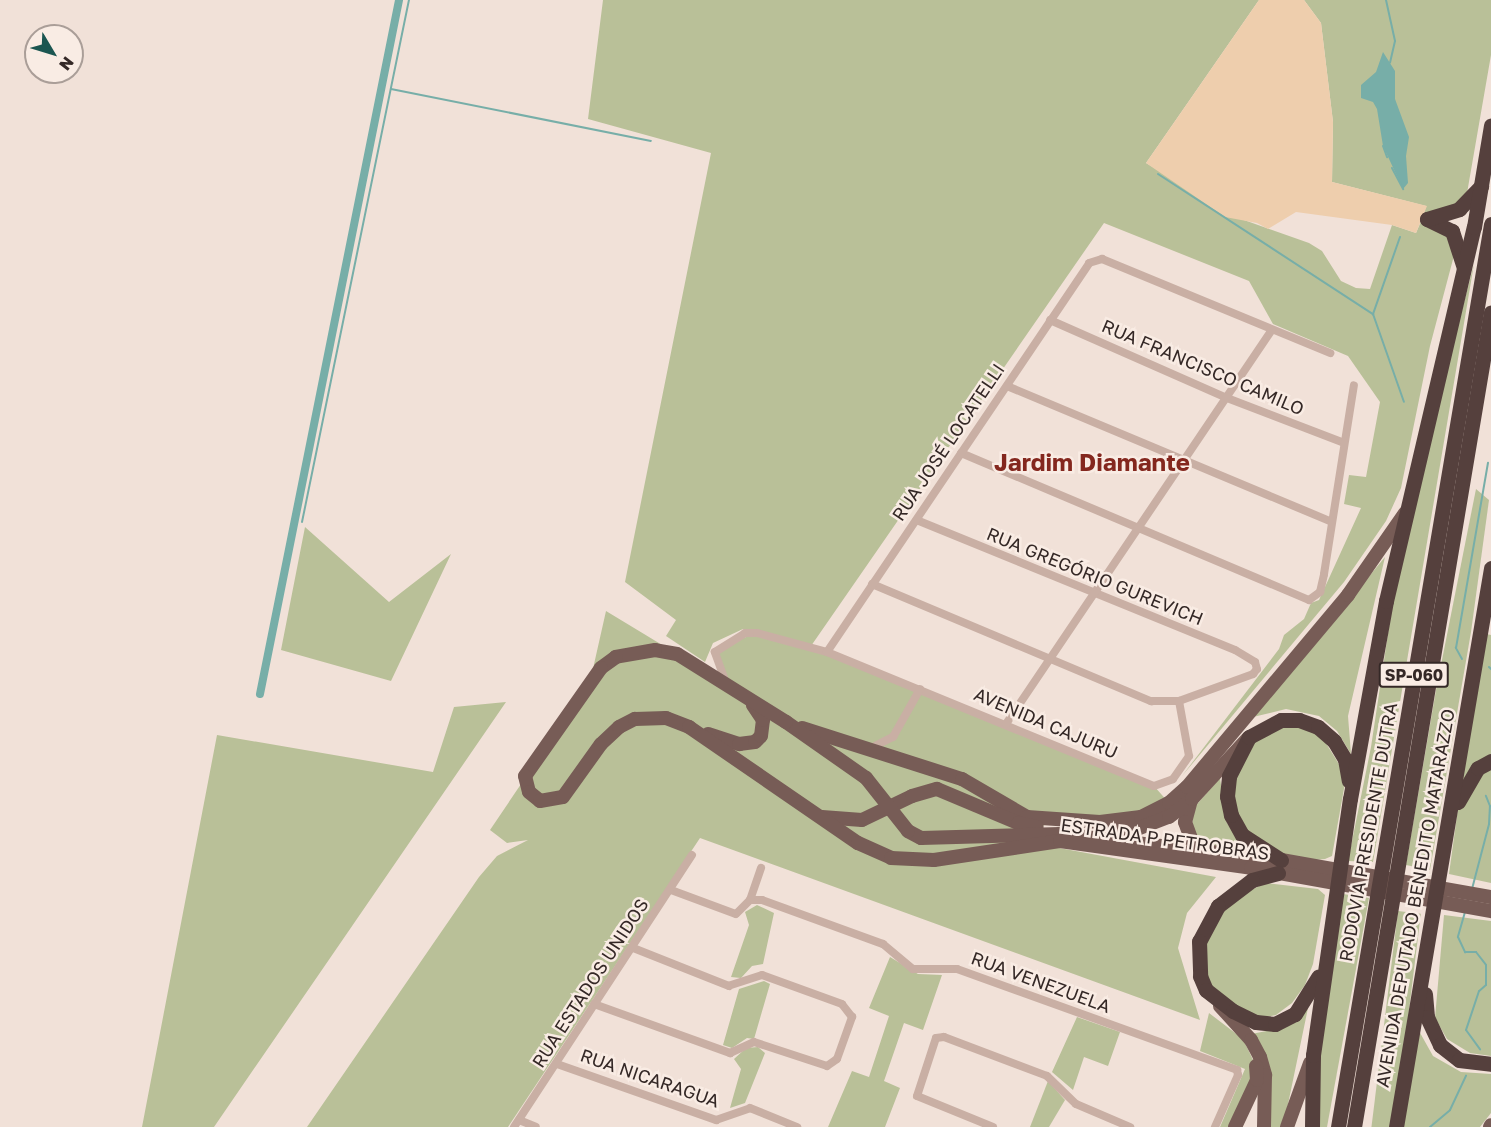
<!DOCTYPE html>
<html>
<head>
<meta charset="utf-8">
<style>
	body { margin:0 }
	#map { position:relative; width:1491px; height:1127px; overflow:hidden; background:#f1e1d8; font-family:"Golos Text",sans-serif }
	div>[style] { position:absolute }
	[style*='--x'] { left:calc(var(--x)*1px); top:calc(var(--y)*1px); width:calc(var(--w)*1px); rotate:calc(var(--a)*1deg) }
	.green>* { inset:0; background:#b9c098; transform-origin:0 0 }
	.sand>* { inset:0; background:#eecead }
	.water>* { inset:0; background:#77aea8 }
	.stream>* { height:2px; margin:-1px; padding:0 1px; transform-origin:1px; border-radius:1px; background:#77aea8 }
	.canal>* { height:8px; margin:-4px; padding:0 4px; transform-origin:4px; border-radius:4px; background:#77aea8 }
	.street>* { height:8px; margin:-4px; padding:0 4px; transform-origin:4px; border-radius:4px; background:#c9afa4 }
	.primary>* { height:14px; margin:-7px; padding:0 7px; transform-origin:7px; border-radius:7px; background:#775c56 }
	.highway>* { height:15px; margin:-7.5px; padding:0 7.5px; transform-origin:7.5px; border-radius:7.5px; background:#55403d }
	span { translate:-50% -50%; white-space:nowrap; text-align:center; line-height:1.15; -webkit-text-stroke:5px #f9ece4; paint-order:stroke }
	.shield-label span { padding:2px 4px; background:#f9ece4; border:2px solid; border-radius:4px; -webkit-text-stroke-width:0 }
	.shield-label { font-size:16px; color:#342826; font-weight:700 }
	.street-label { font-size:18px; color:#342826 }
	.district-label { font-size:24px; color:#84271e; font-weight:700 }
	.north { position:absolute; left:24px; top:24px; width:60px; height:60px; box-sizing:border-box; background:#f9ece4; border:2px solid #aa9e98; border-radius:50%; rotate:128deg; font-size:16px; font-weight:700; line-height:24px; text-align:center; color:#342826 }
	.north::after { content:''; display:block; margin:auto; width:21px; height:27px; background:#1b5651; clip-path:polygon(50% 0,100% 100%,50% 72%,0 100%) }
</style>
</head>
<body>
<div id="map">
	<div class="green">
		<div style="clip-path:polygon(603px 0,1259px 0,1146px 163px,1244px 220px,1309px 243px,1322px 251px,1341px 281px,1356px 288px,1370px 289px,1392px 225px,1416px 233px,1422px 219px,1437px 225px,1456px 248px,1430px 346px,1401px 488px,1386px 521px,1344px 582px,1182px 776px,1279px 649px,1284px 635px,1304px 619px,1311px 603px,1319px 600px,1325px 587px,1361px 508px,1344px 504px,1349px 475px,1366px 477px,1380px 402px,1348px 356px,1273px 324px,1249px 281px,1104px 223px,811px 646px,1154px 786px,1169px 803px,1145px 816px,1051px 820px,1033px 834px,1054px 847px,1216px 877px,1187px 913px,1178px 948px,1200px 1020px,700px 838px,508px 1127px,307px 1127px,479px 877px,497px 856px,528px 840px,507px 843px,490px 830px,590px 682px,606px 611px,725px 683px,715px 661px,721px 645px,759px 633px,743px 629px,713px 643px,705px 662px,666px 636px,676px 620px,625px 582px,711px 153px,588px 119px)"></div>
		<div style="clip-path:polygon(1304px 0,1491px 0,1491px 55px,1466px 199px,1423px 217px,1426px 206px,1332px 182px,1333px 122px,1321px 23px)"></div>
		<div style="clip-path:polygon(1474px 264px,1373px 862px,1348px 861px,1371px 747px,1402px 540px)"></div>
		<div style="clip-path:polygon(1476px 489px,1489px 500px,1471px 632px,1430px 870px,1406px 865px,1436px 690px)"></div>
		<div style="clip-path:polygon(305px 527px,389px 602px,451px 554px,391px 681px,281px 650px)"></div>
		<div style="clip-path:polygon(1385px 557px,1348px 716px,1351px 754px,1337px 731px,1319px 716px,1286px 709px,1253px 717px)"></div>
		<div style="clip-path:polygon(1482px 633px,1491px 635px,1491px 883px,1449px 874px)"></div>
		<div style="clip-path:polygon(506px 702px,214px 1127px,142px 1127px,217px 735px,433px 772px,454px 707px)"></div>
		<div style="clip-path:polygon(1282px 724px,1308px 729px,1324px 740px,1342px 769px,1345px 783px,1332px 856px,1325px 859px,1303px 861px,1255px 844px,1231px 807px,1240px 754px,1271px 727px)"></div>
		<div style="clip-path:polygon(1220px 778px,1227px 823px,1246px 850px,1201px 845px,1195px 839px,1191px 811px)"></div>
		<div style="clip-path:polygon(1265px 883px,1318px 889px,1325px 895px,1313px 964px,1305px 985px,1292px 1003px,1276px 1015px,1257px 1019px,1215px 993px,1204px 972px,1203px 953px,1213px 920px,1230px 901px)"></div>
		<div style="clip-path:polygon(1343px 894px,1369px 898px,1327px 1127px,1317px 1127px,1317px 1073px)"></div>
		<div style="clip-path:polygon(757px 905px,774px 913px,763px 964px,752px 966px,741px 978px,731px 977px,749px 925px,745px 912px)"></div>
		<div style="left:1398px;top:911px;width:23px;height:219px;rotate:7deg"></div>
		<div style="clip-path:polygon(1444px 915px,1491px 921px,1491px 1056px,1470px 1053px,1447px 1039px,1435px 1018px)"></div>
		<div style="clip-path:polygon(890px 957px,918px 974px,942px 975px,923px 1030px,904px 1023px,884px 1081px,900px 1088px,885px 1127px,828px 1127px,852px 1071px,869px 1077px,889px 1016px,869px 1008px)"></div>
		<div style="clip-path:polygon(764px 981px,770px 984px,754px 1039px,747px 1038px,732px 1048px,723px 1045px,739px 989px)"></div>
		<div style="clip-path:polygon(1308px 1008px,1287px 1109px,1280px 1127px,1271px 1127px,1268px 1078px,1251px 1034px,1282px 1028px)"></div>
		<div style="clip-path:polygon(1209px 1013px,1243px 1039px,1254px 1062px,1255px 1071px,1231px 1127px,1220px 1127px,1245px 1069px,1200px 1051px)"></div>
		<div style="clip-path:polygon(1077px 1017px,1120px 1032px,1108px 1066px,1084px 1057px,1073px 1090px,1052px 1072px)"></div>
		<div style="clip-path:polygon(1419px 1031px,1433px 1056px,1461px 1072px,1491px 1074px,1491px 1113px,1480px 1127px,1402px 1127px)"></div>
		<div style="clip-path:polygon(758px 1047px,765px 1053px,745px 1103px,730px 1108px,741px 1069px,734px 1059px,746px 1048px)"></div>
		<div style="clip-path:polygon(1048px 1081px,1065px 1100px,1049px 1127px,1030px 1127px)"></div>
	</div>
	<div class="sand">
		<div style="clip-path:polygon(1259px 0,1304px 0,1321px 23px,1333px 122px,1332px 182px,1427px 206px,1416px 233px,1392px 225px,1296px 212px,1268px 229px,1257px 223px,1225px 217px,1146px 163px)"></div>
	</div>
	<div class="water">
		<div style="clip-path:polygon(1383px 52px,1395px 71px,1395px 99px,1409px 137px,1406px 156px,1408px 183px,1403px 189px,1383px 146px,1377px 109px,1373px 102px,1361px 98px,1361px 85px,1376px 72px)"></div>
	</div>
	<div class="stream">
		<div style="--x:1386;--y:0;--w:42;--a:77.6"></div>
		<div style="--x:1395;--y:41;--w:22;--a:103"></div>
		<div style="--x:391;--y:89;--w:265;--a:11.3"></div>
		<div style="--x:1383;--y:146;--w:12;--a:70"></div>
		<div style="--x:1392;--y:168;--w:24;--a:62"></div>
		<div style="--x:1158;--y:174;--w:257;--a:33.1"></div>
		<div style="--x:1400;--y:237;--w:82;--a:109.3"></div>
		<div style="--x:1373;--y:314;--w:93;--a:70.6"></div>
		<div style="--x:302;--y:522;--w:533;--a:-78.42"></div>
		<div style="--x:1462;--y:659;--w:13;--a:-119"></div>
		<div style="--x:1456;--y:648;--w:188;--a:-80.2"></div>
		<div style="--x:1489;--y:667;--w:3;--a:45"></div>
		<div style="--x:1472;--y:889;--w:67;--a:-75.3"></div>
		<div style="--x:1489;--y:824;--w:18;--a:-87"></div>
		<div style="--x:1490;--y:806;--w:11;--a:-112"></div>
		<div style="--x:1465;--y:912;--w:26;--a:106"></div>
		<div style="--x:1458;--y:937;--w:17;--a:65"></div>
		<div style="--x:1465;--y:952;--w:11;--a:0"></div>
		<div style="--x:1476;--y:952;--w:16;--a:52"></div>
		<div style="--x:1486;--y:965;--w:20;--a:90"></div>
		<div style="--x:1486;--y:985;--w:9;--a:139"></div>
		<div style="--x:1479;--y:991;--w:41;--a:108.4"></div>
		<div style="--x:1466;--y:1030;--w:24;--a:54"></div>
		<div style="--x:1430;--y:1127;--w:26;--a:-40"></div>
		<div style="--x:1450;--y:1110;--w:38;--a:-65"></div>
	</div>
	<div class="canal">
		<div style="--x:260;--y:694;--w:708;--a:-78.67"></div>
	</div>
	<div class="street">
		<div style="--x:1050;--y:320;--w:193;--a:23.8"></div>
		<div style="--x:1227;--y:398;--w:125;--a:21"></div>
		<div style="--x:1007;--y:386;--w:352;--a:22.7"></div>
		<div style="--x:961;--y:453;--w:378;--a:22.9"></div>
		<div style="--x:1309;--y:600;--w:14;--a:-36"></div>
		<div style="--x:1320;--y:592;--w:18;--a:-77"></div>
		<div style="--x:1324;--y:574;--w:191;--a:-81"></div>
		<div style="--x:872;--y:584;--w:303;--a:22.8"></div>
		<div style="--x:1151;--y:701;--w:28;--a:0"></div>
		<div style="--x:1179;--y:701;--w:79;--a:-20"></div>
		<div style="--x:1253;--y:674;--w:6;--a:-51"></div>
		<div style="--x:1257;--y:669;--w:7;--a:-106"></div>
		<div style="--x:1255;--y:662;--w:23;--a:-149"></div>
		<div style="--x:1235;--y:650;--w:344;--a:-157.8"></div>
		<div style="--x:827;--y:652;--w:469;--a:-56"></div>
		<div style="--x:1089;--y:263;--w:14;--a:-17"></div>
		<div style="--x:1102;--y:259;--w:247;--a:22.4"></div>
		<div style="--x:726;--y:683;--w:33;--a:-110"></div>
		<div style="--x:715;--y:652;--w:36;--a:-32"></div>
		<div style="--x:745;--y:633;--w:12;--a:0"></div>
		<div style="--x:757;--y:633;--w:73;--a:15.2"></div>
		<div style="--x:827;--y:652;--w:353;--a:22.3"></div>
		<div style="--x:1154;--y:786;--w:20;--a:-20"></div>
		<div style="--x:1173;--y:779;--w:28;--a:-55"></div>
		<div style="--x:1189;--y:756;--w:56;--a:-100.3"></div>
		<div style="--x:1006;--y:724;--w:475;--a:-56"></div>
		<div style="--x:871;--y:748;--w:25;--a:-27"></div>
		<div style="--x:893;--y:737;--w:55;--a:-60.6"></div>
		<div style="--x:671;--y:890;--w:69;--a:20.3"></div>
		<div style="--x:736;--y:914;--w:20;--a:-45"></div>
		<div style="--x:750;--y:900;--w:12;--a:0"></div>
		<div style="--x:762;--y:900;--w:129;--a:20"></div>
		<div style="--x:883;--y:944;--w:39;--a:40"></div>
		<div style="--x:913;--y:969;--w:44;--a:0"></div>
		<div style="--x:957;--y:969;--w:298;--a:19.8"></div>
		<div style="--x:1237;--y:1070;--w:5;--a:79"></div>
		<div style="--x:1238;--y:1075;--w:57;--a:113.9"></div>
		<div style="--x:750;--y:900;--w:34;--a:-71"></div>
		<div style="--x:594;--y:1004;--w:145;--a:19.8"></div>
		<div style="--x:730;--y:1053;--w:26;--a:-25"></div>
		<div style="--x:754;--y:1042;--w:77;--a:18.2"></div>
		<div style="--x:827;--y:1066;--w:12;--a:-35"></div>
		<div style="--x:837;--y:1059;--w:45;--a:-70.3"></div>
		<div style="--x:852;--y:1017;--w:16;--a:-128"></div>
		<div style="--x:842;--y:1004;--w:85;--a:-160.1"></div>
		<div style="--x:762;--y:975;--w:35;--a:162"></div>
		<div style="--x:729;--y:986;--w:103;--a:-158.4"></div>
		<div style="--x:557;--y:1064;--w:169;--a:19.4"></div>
		<div style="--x:716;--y:1120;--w:36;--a:-19"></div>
		<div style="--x:750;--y:1108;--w:51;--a:22"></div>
		<div style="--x:519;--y:1120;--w:18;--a:22"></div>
		<div style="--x:514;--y:1127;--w:325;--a:-56.8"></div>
		<div style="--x:993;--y:1127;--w:82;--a:-157.8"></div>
		<div style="--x:917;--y:1096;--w:61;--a:-71.9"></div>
		<div style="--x:936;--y:1038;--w:8;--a:-7"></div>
		<div style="--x:944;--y:1037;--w:110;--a:20.7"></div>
		<div style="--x:1047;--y:1076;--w:40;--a:44"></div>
		<div style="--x:1076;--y:1104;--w:59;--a:23.1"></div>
	</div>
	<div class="primary">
		<div style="--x:802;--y:728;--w:168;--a:17.7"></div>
		<div style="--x:962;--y:779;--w:75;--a:30.3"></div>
		<div style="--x:1027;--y:817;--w:73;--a:3.9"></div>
		<div style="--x:1100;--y:822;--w:41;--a:-7"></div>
		<div style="--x:1141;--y:817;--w:31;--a:-27"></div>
		<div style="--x:1169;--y:803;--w:24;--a:-42"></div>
		<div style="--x:1187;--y:787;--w:251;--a:-50"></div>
		<div style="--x:1348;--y:595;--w:100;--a:-55.2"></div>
		<div style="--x:708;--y:734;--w:33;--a:18"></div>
		<div style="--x:739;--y:744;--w:16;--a:-7"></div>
		<div style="--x:755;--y:742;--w:8;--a:-45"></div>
		<div style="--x:761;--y:736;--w:16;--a:-83"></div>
		<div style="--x:763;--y:720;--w:18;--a:-124"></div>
		<div style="--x:1191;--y:800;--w:23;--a:105"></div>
		<div style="--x:1185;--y:822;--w:29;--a:70"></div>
		<div style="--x:822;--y:817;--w:40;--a:4.3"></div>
		<div style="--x:862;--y:820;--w:55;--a:-25.6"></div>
		<div style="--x:912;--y:796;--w:26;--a:-16"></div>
		<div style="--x:937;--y:789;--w:88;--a:22.8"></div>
		<div style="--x:1018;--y:823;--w:19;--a:12"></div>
		<div style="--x:1105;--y:829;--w:32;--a:0"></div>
		<div style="--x:1137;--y:829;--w:34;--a:-21"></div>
		<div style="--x:1169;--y:817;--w:29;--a:-38"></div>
		<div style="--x:1192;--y:799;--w:83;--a:-47.4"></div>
		<div style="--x:1491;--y:897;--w:213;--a:-170"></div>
		<div style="--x:1281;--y:860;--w:223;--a:-173.3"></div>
		<div style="--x:1060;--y:834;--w:139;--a:178.4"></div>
		<div style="--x:921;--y:838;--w:15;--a:-152"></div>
		<div style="--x:908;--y:831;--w:68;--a:-128.4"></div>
		<div style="--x:866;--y:778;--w:98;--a:-145"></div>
		<div style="--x:786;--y:722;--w:128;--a:-148"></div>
		<div style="--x:677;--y:654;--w:22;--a:-170"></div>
		<div style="--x:655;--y:650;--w:40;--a:170"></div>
		<div style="--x:616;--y:657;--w:19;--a:144"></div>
		<div style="--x:601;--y:668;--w:132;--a:125.1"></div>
		<div style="--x:525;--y:776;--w:16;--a:76"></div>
		<div style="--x:529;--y:792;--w:14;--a:39"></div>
		<div style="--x:540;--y:801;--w:23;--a:-10"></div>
		<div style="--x:563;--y:797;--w:65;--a:-54.4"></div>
		<div style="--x:601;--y:744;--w:25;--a:-43"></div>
		<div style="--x:619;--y:727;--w:18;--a:-27"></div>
		<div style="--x:635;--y:719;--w:31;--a:-2"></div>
		<div style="--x:666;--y:718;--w:25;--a:21"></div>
		<div style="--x:689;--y:727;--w:205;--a:34.5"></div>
		<div style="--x:858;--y:843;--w:36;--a:24"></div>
		<div style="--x:891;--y:858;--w:43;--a:2.7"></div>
		<div style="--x:934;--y:860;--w:127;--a:-8.6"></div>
		<div style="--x:1060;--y:841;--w:193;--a:8"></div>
		<div style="--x:1251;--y:868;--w:244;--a:10.2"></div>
		<div style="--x:1220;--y:1006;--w:46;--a:47.6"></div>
		<div style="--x:1251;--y:1040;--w:19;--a:62"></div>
		<div style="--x:1260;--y:1057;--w:19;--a:74"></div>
		<div style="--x:1265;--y:1075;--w:52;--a:91.1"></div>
		<div style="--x:1235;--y:1127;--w:52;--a:-64.9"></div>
		<div style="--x:1257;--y:1080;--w:14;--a:-94"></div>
		<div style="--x:1287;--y:1127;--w:68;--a:-70.2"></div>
		<div style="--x:1490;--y:1127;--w:2;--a:-63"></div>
	</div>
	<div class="highway">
		<div style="--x:1427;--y:219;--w:28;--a:26"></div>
		<div style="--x:1452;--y:231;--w:38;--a:72"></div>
		<div style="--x:1427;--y:219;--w:34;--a:-17"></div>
		<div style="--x:1459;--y:209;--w:32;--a:-46"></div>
		<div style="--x:1458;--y:802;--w:39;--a:-60"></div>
		<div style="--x:1478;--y:768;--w:15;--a:-28"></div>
		<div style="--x:1281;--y:860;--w:46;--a:-147.3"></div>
		<div style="--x:1242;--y:835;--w:23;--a:-119"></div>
		<div style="--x:1231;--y:815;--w:19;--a:-102"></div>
		<div style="--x:1227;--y:796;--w:20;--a:-84"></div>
		<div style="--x:1229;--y:776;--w:44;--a:-62.9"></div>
		<div style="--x:1249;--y:737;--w:36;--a:-28"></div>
		<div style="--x:1281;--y:720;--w:18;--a:0"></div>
		<div style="--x:1299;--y:720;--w:20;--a:20"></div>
		<div style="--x:1318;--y:727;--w:21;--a:41"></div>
		<div style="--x:1334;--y:741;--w:21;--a:59"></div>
		<div style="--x:1345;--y:759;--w:22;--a:80"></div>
		<div style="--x:1278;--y:873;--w:27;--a:165"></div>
		<div style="--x:1252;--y:880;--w:43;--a:142.6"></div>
		<div style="--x:1218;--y:906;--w:40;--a:118"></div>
		<div style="--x:1199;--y:941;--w:35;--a:88"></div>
		<div style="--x:1200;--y:976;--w:15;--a:67"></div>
		<div style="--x:1206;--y:990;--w:34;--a:38"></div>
		<div style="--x:1233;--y:1011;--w:25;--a:26"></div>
		<div style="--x:1256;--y:1022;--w:19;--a:6"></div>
		<div style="--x:1275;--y:1024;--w:22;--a:-27"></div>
		<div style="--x:1295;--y:1014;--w:44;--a:-58.1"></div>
		<div style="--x:1425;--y:994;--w:23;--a:85"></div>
		<div style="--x:1427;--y:1017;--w:31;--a:65"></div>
		<div style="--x:1440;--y:1045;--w:24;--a:38"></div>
		<div style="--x:1459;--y:1060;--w:32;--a:7"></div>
		<div style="--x:1312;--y:1127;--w:72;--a:-89.2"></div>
		<div style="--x:1313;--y:1055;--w:259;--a:-81.8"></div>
		<div style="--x:1350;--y:799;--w:201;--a:-79.7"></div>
		<div style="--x:1386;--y:601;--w:384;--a:-76.8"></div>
		<div style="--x:1474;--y:227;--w:103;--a:-80.5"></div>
		<div style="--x:1338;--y:1127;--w:916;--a:-80.38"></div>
		<div style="--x:1354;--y:1127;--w:826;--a:-80.46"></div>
		<div style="--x:1396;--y:1127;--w:567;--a:-80.35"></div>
	</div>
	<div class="shield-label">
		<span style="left:1414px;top:675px">SP-060</span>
	</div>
	<div class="street-label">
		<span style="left:1203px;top:367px;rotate:23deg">RUA FRANCISCO CAMILO</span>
		<span style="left:948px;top:442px;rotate:-56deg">RUA JOSÉ LOCATELLI</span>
		<span style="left:1095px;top:576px;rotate:22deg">RUA GREGÓRIO GUREVICH</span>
		<span style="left:1046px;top:723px;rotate:23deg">AVENIDA CAJURU</span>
		<span style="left:1368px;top:832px;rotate:-80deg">RODOVIA PRESIDENTE DUTRA</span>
		<span style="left:1165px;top:839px;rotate:8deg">ESTRADA P PETROBRAS</span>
		<span style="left:1415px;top:898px;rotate:-80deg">AVENIDA DEPUTADO BENEDITO MATARAZZO</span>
		<span style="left:1041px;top:982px;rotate:20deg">RUA VENEZUELA</span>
		<span style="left:590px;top:983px;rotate:-57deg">RUA ESTADOS UNIDOS</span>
		<span style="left:650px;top:1078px;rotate:19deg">RUA NICARAGUA</span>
	</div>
	<div class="district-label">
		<span style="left:1092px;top:462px">Jardim Diamante</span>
	</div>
	<div class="north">N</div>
</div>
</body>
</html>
